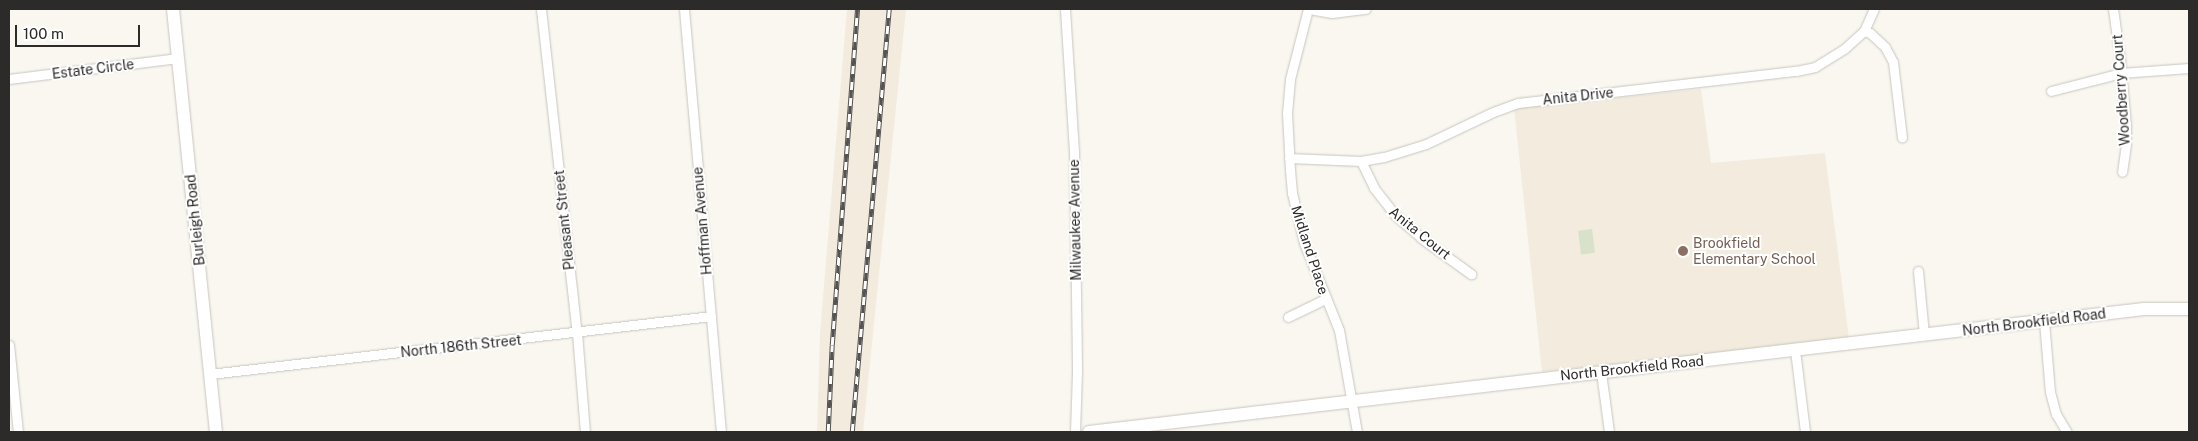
<!DOCTYPE html>
<html>
<head>
<meta charset="utf-8">
<style>
	body { margin:0 }
	#map { position:relative; width:2198px; height:441px; overflow:hidden; background:#faf7f1; font-family:"Public Sans",sans-serif }
	div>[style] { position:absolute }
	[style*='--x'] { left:calc(var(--x)*1px); top:calc(var(--y)*1px); width:calc(var(--w)*1px); rotate:calc(var(--a)*1deg) }
	.built>* { inset:0; background:#f2ebde }
	.green>* { inset:0; background:#d8e1c9; transform-origin:0 0 }
	.roads { filter:drop-shadow(0 0 1px #c7c5be) drop-shadow(0 0 1px #c7c5be) }
	.street>* { height:9px; margin:-4.5px; padding:0 4.5px; transform-origin:4.5px; border-radius:4.5px; background:#fff }
	.secondary>* { height:12px; margin:-6px; padding:0 6px; transform-origin:6px; border-radius:6px; background:#fff }
	.rail>* { height:4.5px; margin-top:-2.25px; transform-origin:0; background:repeating-linear-gradient(90deg,#fff 0 8px,#555351 0 16px); box-sizing:border-box; border-block:1px solid #555351 }
	.dots>* { width:14px; height:14px; translate:-50% -50%; box-sizing:border-box; border:2px solid #fff; border-radius:50% }
	span { translate:-50% -50%; white-space:nowrap; text-align:center; line-height:1.15; -webkit-text-stroke:4px #fff; paint-order:stroke }
	.street-label { font-size:14px; color:#2c2b29 }
	.education-label { font-size:14px; color:#785e54 }
	.left { translate:0 -50%; text-align:left }
	.frame { position:absolute; inset:0; border:10px solid #2c2b29; pointer-events:none }
	.scale { position:absolute; left:15px; top:25px; width:125px; height:22px; box-sizing:border-box; border:2px solid #2c2b29; border-top:0; padding-left:6px; font-size:15px; line-height:18px; white-space:nowrap; color:#2c2b29; -webkit-text-stroke:4px #fff; paint-order:stroke }
</style>
</head>
<body>
<div id="map">
	<div class="built">
		<div style="clip-path:polygon(847px 9px,906px 9px,863px 432px,817px 432px,820px 334px)"></div>
		<div style="clip-path:polygon(1701px 89px,1711px 163px,1825px 153px,1849px 338px,1542px 372px,1514px 108px)"></div>
	</div>
	<div class="green">
		<div style="left:1592px;top:229px;width:24px;height:14px;rotate:83deg"></div>
	</div>
	<div class="roads">
		<div class="street">
			<div style="--x:541;--y:9;--w:326;--a:83.7"></div>
			<div style="--x:577;--y:333;--w:99;--a:85.4"></div>
			<div style="--x:684;--y:9;--w:425;--a:85"></div>
			<div style="--x:1065;--y:9;--w:142;--a:86.4"></div>
			<div style="--x:1074;--y:151;--w:221;--a:89.2"></div>
			<div style="--x:1077;--y:372;--w:60;--a:91.9"></div>
			<div style="--x:1308;--y:9;--w:72;--a:104.4"></div>
			<div style="--x:1290;--y:79;--w:34;--a:95"></div>
			<div style="--x:1287;--y:113;--w:57;--a:87"></div>
			<div style="--x:1290;--y:170;--w:23;--a:85"></div>
			<div style="--x:1292;--y:193;--w:51;--a:76.5"></div>
			<div style="--x:1304;--y:243;--w:94;--a:68.1"></div>
			<div style="--x:1339;--y:330;--w:104;--a:80"></div>
			<div style="--x:1309;--y:9;--w:23;--a:10"></div>
			<div style="--x:1332;--y:13;--w:34;--a:-7"></div>
			<div style="--x:2113;--y:9;--w:50;--a:82"></div>
			<div style="--x:2120;--y:59;--w:66;--a:84.8"></div>
			<div style="--x:2126;--y:125;--w:19;--a:90"></div>
			<div style="--x:2126;--y:144;--w:28;--a:98"></div>
			<div style="--x:1864;--y:31;--w:6;--a:18"></div>
			<div style="--x:1870;--y:33;--w:21;--a:43"></div>
			<div style="--x:1885;--y:47;--w:17;--a:62"></div>
			<div style="--x:1893;--y:62;--w:76;--a:83.2"></div>
			<div style="--x:9;--y:79;--w:170;--a:-7.1"></div>
			<div style="--x:2051;--y:91;--w:72;--a:-14.4"></div>
			<div style="--x:2121;--y:73;--w:68;--a:-4.2"></div>
			<div style="--x:1289;--y:158;--w:72;--a:2.4"></div>
			<div style="--x:1361;--y:161;--w:23;--a:-10"></div>
			<div style="--x:1384;--y:157;--w:44;--a:-17.2"></div>
			<div style="--x:1426;--y:144;--w:74;--a:-25.5"></div>
			<div style="--x:1493;--y:112;--w:27;--a:-20"></div>
			<div style="--x:1518;--y:103;--w:280;--a:-6.6"></div>
			<div style="--x:1796;--y:71;--w:19;--a:-12"></div>
			<div style="--x:1815;--y:67;--w:34;--a:-32"></div>
			<div style="--x:1844;--y:49;--w:27;--a:-42"></div>
			<div style="--x:1864;--y:31;--w:24;--a:-66"></div>
			<div style="--x:1361;--y:161;--w:30;--a:64"></div>
			<div style="--x:1374;--y:188;--w:34;--a:52"></div>
			<div style="--x:1395;--y:215;--w:35;--a:41"></div>
			<div style="--x:1421;--y:238;--w:62;--a:35.8"></div>
			<div style="--x:1918;--y:271;--w:64;--a:84.6"></div>
			<div style="--x:1288;--y:317;--w:41;--a:-25.9"></div>
			<div style="--x:2044;--y:321;--w:71;--a:85.2"></div>
			<div style="--x:2050;--y:392;--w:23;--a:75"></div>
			<div style="--x:2056;--y:414;--w:21;--a:59"></div>
			<div style="--x:9;--y:345;--w:87;--a:84.1"></div>
			<div style="--x:1795;--y:350;--w:83;--a:83"></div>
			<div style="--x:1601;--y:372;--w:61;--a:82.4"></div>
			<div style="--x:210;--y:374;--w:504;--a:-6.6"></div>
		</div>
		<div class="secondary">
			<div style="--x:173;--y:9;--w:425;--a:84.2"></div>
			<div style="--x:1089;--y:432;--w:1062;--a:-6.65"></div>
			<div style="--x:2144;--y:309;--w:45;--a:0"></div>
		</div>
	</div>
	<div class="rail">
		<div style="--x:828;--y:432;--w:87;--a:-87.4"></div>
		<div style="--x:832;--y:345;--w:337;--a:-85.7"></div>
		<div style="--x:852;--y:432;--w:425;--a:-85"></div>
	</div>
	<div class="dots">
		<div style="left:1683px;top:251px;background:#8d6e63"></div>
	</div>
	<div class="street-label">
		<span style="left:93px;top:69px;rotate:-7deg">Estate Circle</span>
		<span style="left:2121px;top:90px;rotate:-94deg">Woodberry Court</span>
		<span style="left:1578px;top:96px;rotate:-6deg">Anita Drive</span>
		<span style="left:195px;top:220px;rotate:-96deg">Burleigh Road</span>
		<span style="left:564px;top:220px;rotate:-96deg">Pleasant Street</span>
		<span style="left:1075px;top:220px;rotate:-91deg">Milwaukee Avenue</span>
		<span style="left:702px;top:221px;rotate:-95deg">Hoffman Avenue</span>
		<span style="left:1420px;top:233px;rotate:39deg">Anita Court</span>
		<span style="left:1310px;top:250px;rotate:72deg">Midland Place</span>
		<span style="left:2034px;top:322px;rotate:-7deg">North Brookfield Road</span>
		<span style="left:461px;top:346px;rotate:-6deg">North 186th Street</span>
		<span style="left:1632px;top:368px;rotate:-6deg">North Brookfield Road</span>
	</div>
	<div class="education-label">
		<span class="left" style="left:1693px;top:251px">Brookfield<br>Elementary School</span>
	</div>
	<div class="frame"></div>
	<div class="scale">100 m</div>
</div>
</body>
</html>
